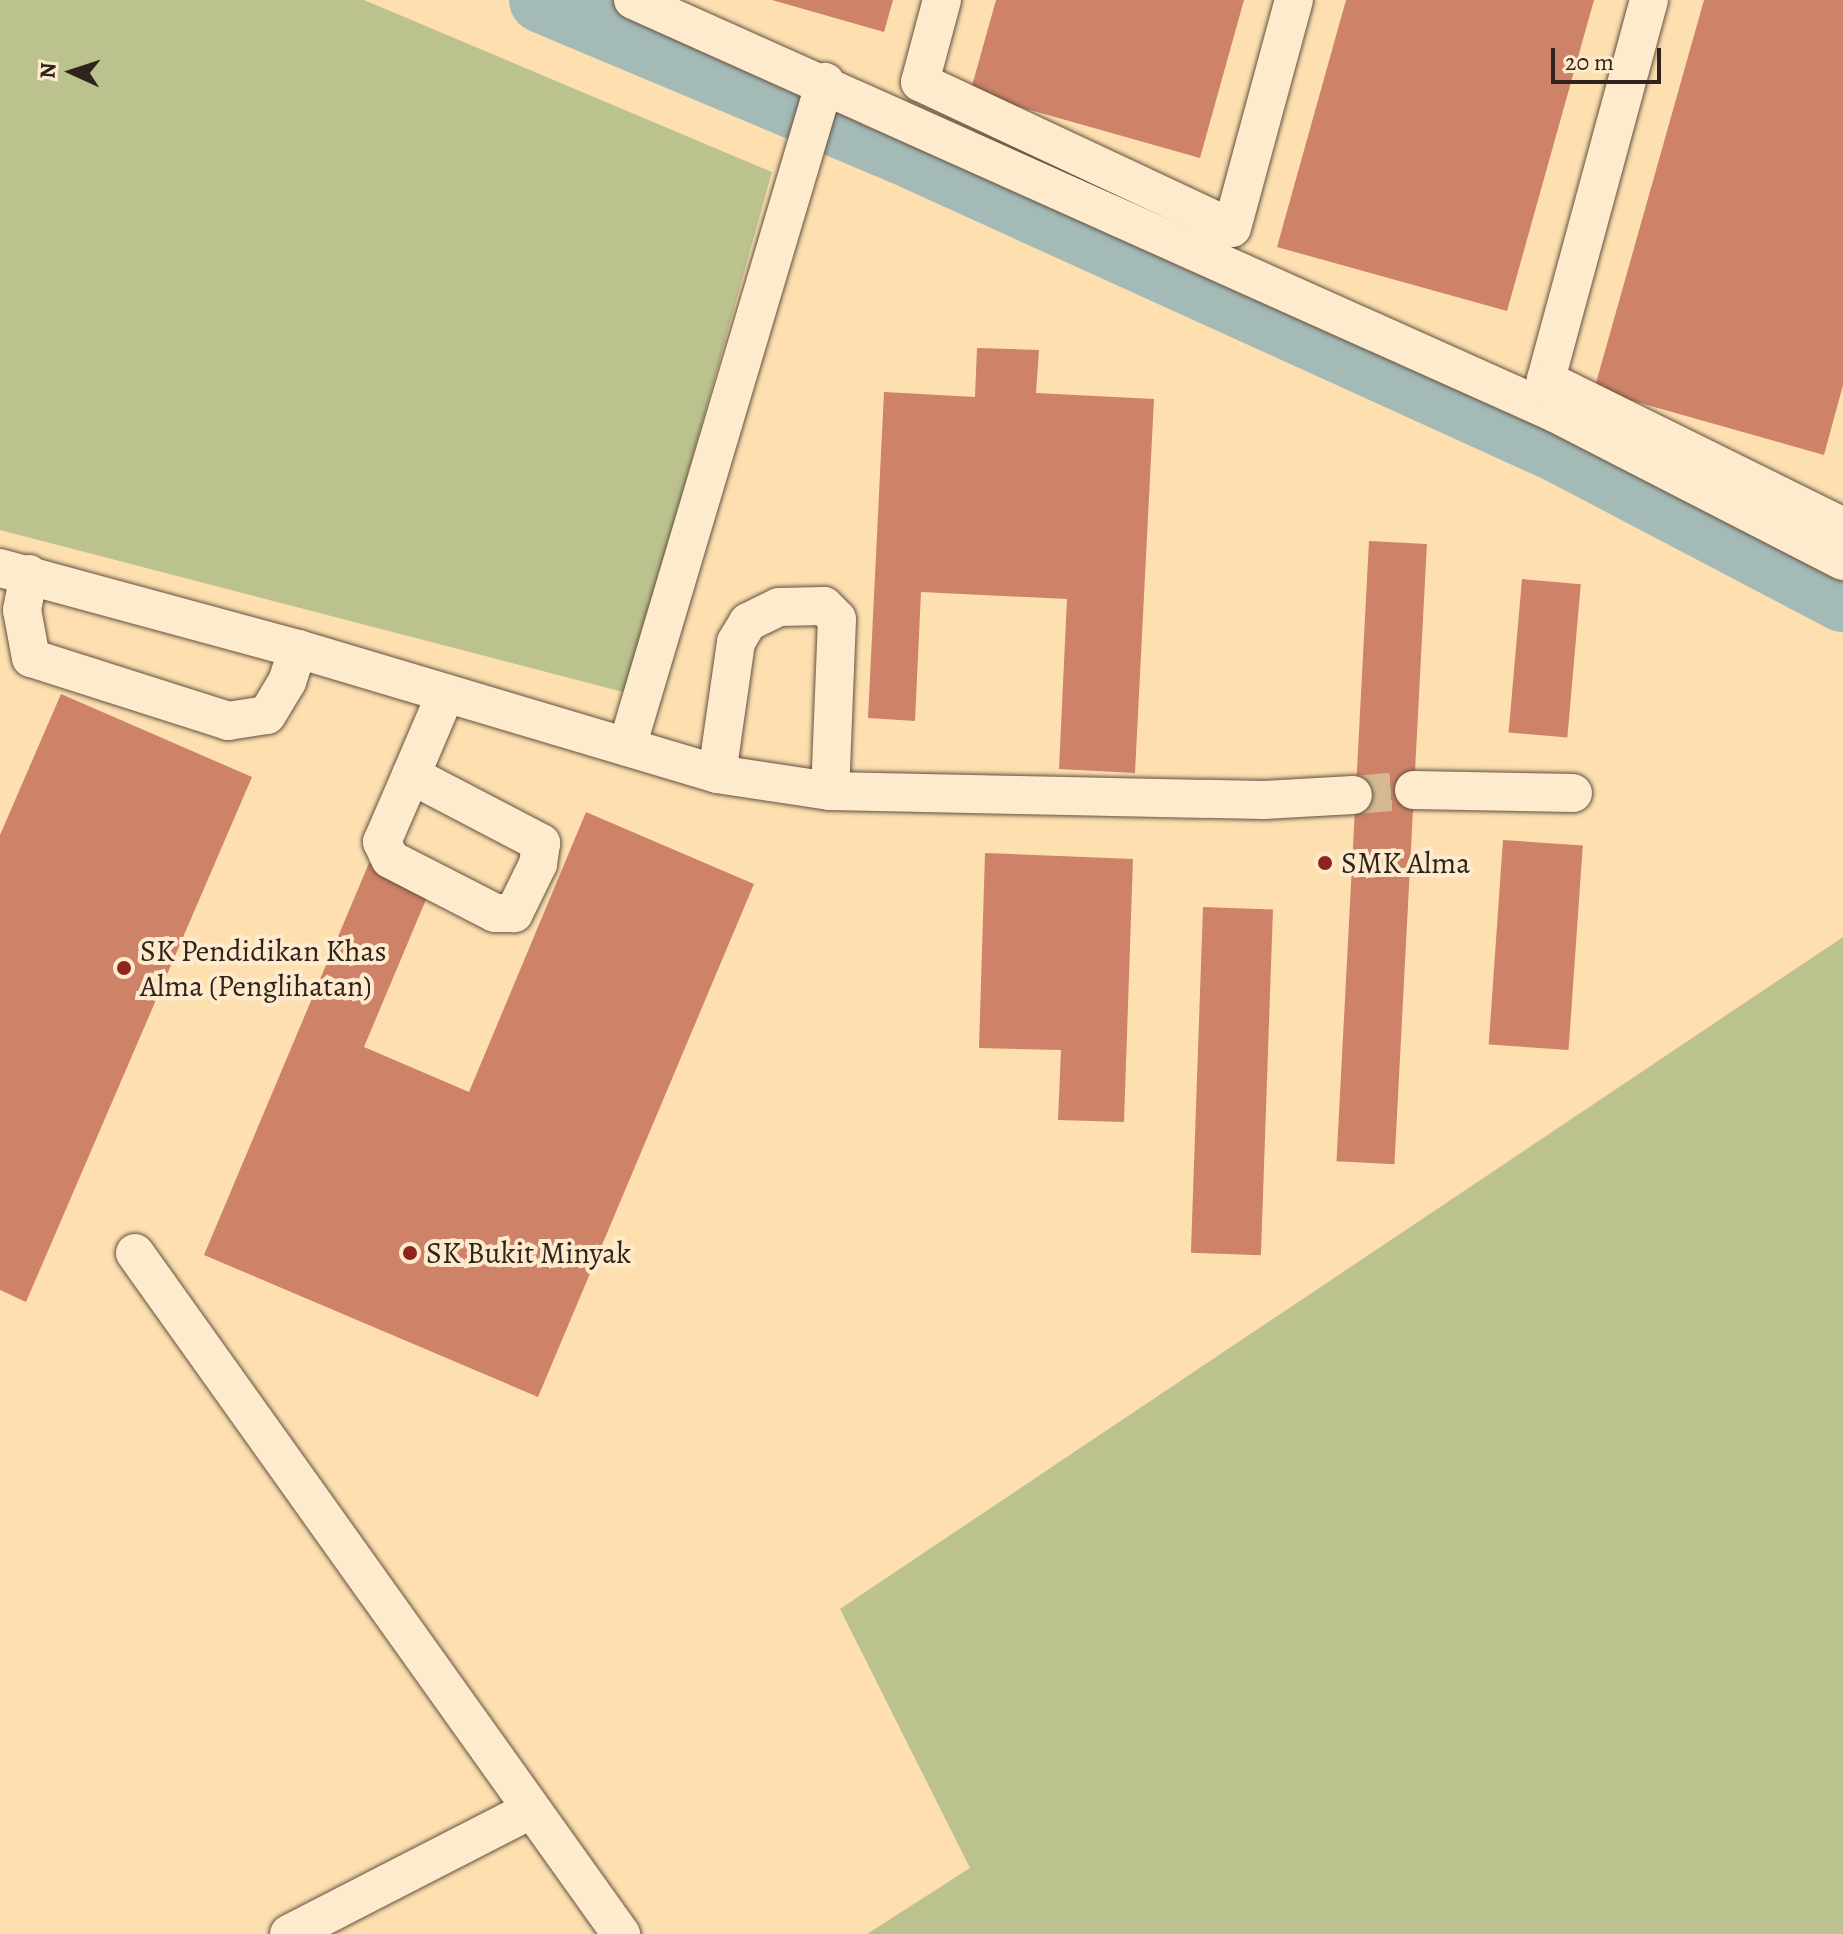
<!DOCTYPE html>
<html>
<head>
<meta charset="utf-8">
<style>
	body { margin:0 }
	#map { position:relative; width:1843px; height:1934px; overflow:hidden; background:#fddfb0; font-family:Alegreya,serif }
	div>[style] { position:absolute }
	[style*='--x'] { left:calc(var(--x)*1px); top:calc(var(--y)*1px); width:calc(var(--w)*1px); rotate:calc(var(--a)*1deg) }
	.green>* { inset:0; background:#bbc28e }
	.river>* { height:66px; margin:-33px; padding:0 33px; transform-origin:33px; border-radius:33px; background:#a4bab7 }
	.building>* { inset:0; background:#ce8369; transform-origin:0 0 }
	.minor-tunnel>* { height:38px; margin-top:-19px; transform-origin:0; background:repeating-linear-gradient(90deg,#d4b992 0 38px,transparent 0 57px) }
	.roads { filter:drop-shadow(0 0 2px #625240) drop-shadow(0 0 2px #625240) }
	.minor>* { height:38px; margin:-19px; padding:0 19px; transform-origin:19px; border-radius:19px; background:#feeacc }
	.dots>* { width:22px; height:22px; translate:-50% -50%; box-sizing:border-box; border:4px solid #feeacc; border-radius:50% }
	span { translate:-50% -50%; white-space:nowrap; text-align:center; line-height:1.15; -webkit-text-stroke:8px #feeacc; paint-order:stroke }
	.poi-label { font-size:30px; color:#2f231b }
	.left { translate:0 -50%; text-align:left }
	.north { position:absolute; left:32px; top:32px; width:80px; height:80px; -webkit-text-stroke:6px #feeacc; paint-order:stroke; rotate:273deg; font-size:22px; font-weight:700; line-height:32px; text-align:center; color:#2f231b }
	.north::after { content:''; display:block; margin:auto; width:28px; height:36px; background:#2f231b; clip-path:polygon(50% 0,100% 100%,50% 72%,0 100%) }
	.scale { position:absolute; left:1551px; top:48px; width:110px; height:36px; box-sizing:border-box; border:4px solid #2f231b; border-top:0; padding-left:10px; font-size:24px; line-height:28px; white-space:nowrap; color:#2f231b; -webkit-text-stroke:6px #feeacc; paint-order:stroke }
</style>
</head>
<body>
<div id="map">
	<div class="green">
		<div style="clip-path:polygon(0 0,364px 0,772px 172px,627px 693px,0 530px)"></div>
		<div style="clip-path:polygon(1843px 937px,1843px 1934px,867px 1934px,970px 1868px,840px 1609px)"></div>
	</div>
	<div class="river">
		<div style="--x:542;--y:0;--w:387;--a:22.8"></div>
		<div style="--x:899;--y:150;--w:725;--a:24.44"></div>
		<div style="--x:1559;--y:450;--w:321;--a:27.7"></div>
	</div>
	<div class="building">
		<div style="clip-path:polygon(772px 0,893px 0,884px 32px)"></div>
		<div style="clip-path:polygon(996px 0,1244px 0,1200px 158px,970px 93px)"></div>
		<div style="clip-path:polygon(1346px 0,1594px 0,1507px 311px,1277px 247px)"></div>
		<div style="clip-path:polygon(1704px 0,1843px 0,1843px 385px,1824px 455px,1594px 390px)"></div>
		<div style="clip-path:polygon(977px 348px,1039px 350px,1036px 393px,1154px 399px,1135px 773px,1059px 769px,1067px 599px,921px 592px,915px 721px,868px 718px,884px 392px,975px 397px)"></div>
		<div style="left:1369px;top:541px;width:58px;height:621px;rotate:3deg"></div>
		<div style="left:1522px;top:579px;width:59px;height:154px;rotate:5deg"></div>
		<div style="clip-path:polygon(61px 694px,252px 777px,26px 1302px,0 1290px,0 835px)"></div>
		<div style="clip-path:polygon(586px 812px,754px 884px,538px 1397px,204px 1255px,369px 863px,430px 890px,364px 1047px,469px 1092px)"></div>
		<div style="left:1503px;top:840px;width:80px;height:205px;rotate:4deg"></div>
		<div style="clip-path:polygon(985px 853px,1133px 859px,1124px 1122px,1058px 1120px,1061px 1050px,979px 1048px)"></div>
		<div style="left:1203px;top:907px;width:70px;height:346px;rotate:2deg"></div>
	</div>
	<div class="minor-tunnel">
		<div style="--x:1353;--y:795;--w:61;--a:-4.7"></div>
	</div>
	<div class="roads">
		<div class="minor">
			<div style="--x:633;--y:0;--w:1010;--a:24.13"></div>
			<div style="--x:1555;--y:413;--w:324;--a:27.2"></div>
			<div style="--x:942;--y:0;--w:85;--a:105"></div>
			<div style="--x:920;--y:82;--w:344;--a:25.1"></div>
			<div style="--x:1232;--y:228;--w:236;--a:-74.8"></div>
			<div style="--x:1649;--y:0;--w:394;--a:105.2"></div>
			<div style="--x:1546;--y:380;--w:331;--a:26.3"></div>
			<div style="--x:0;--y:568;--w:309;--a:15.2"></div>
			<div style="--x:298;--y:649;--w:437;--a:16.6"></div>
			<div style="--x:717;--y:774;--w:114;--a:8.6"></div>
			<div style="--x:830;--y:791;--w:434;--a:1.2"></div>
			<div style="--x:1264;--y:800;--w:89;--a:-3.2"></div>
			<div style="--x:29;--y:574;--w:37;--a:101"></div>
			<div style="--x:22;--y:610;--w:49;--a:79.4"></div>
			<div style="--x:31;--y:658;--w:207;--a:17.7"></div>
			<div style="--x:228;--y:721;--w:39;--a:-9"></div>
			<div style="--x:267;--y:715;--w:39;--a:-59"></div>
			<div style="--x:287;--y:682;--w:35;--a:-72"></div>
			<div style="--x:627;--y:747;--w:694;--a:-73.42"></div>
			<div style="--x:717;--y:774;--w:133;--a:-81.8"></div>
			<div style="--x:736;--y:642;--w:23;--a:-59"></div>
			<div style="--x:748;--y:622;--w:34;--a:-26"></div>
			<div style="--x:779;--y:607;--w:45;--a:-1.3"></div>
			<div style="--x:824;--y:606;--w:18;--a:45"></div>
			<div style="--x:837;--y:619;--w:172;--a:92.3"></div>
			<div style="--x:411;--y:775;--w:147;--a:27.6"></div>
			<div style="--x:541;--y:843;--w:21;--a:98"></div>
			<div style="--x:538;--y:864;--w:55;--a:116.1"></div>
			<div style="--x:514;--y:913;--w:19;--a:180"></div>
			<div style="--x:495;--y:913;--w:118;--a:-152.8"></div>
			<div style="--x:390;--y:859;--w:19;--a:-115"></div>
			<div style="--x:382;--y:842;--w:73;--a:-66.6"></div>
			<div style="--x:411;--y:775;--w:89;--a:-66.9"></div>
			<div style="--x:1414;--y:790;--w:159;--a:1.1"></div>
			<div style="--x:135;--y:1253;--w:837;--a:54.49"></div>
			<div style="--x:289;--y:1934;--w:269;--a:-27.2"></div>
		</div>
	</div>
	<div class="dots">
		<div style="left:1325px;top:863px;background:#8f2418"></div>
		<div style="left:124px;top:968px;background:#8f2418"></div>
		<div style="left:410px;top:1253px;background:#8f2418"></div>
	</div>
	<div class="poi-label">
		<span class="left" style="left:1341px;top:863px">SMK Alma</span>
		<span class="left" style="left:140px;top:968px">SK Pendidikan Khas<br>Alma (Penglihatan)</span>
		<span class="left" style="left:426px;top:1253px">SK Bukit Minyak</span>
	</div>
	<div class="north">N</div>
	<div class="scale">20 m</div>
</div>
</body>
</html>
